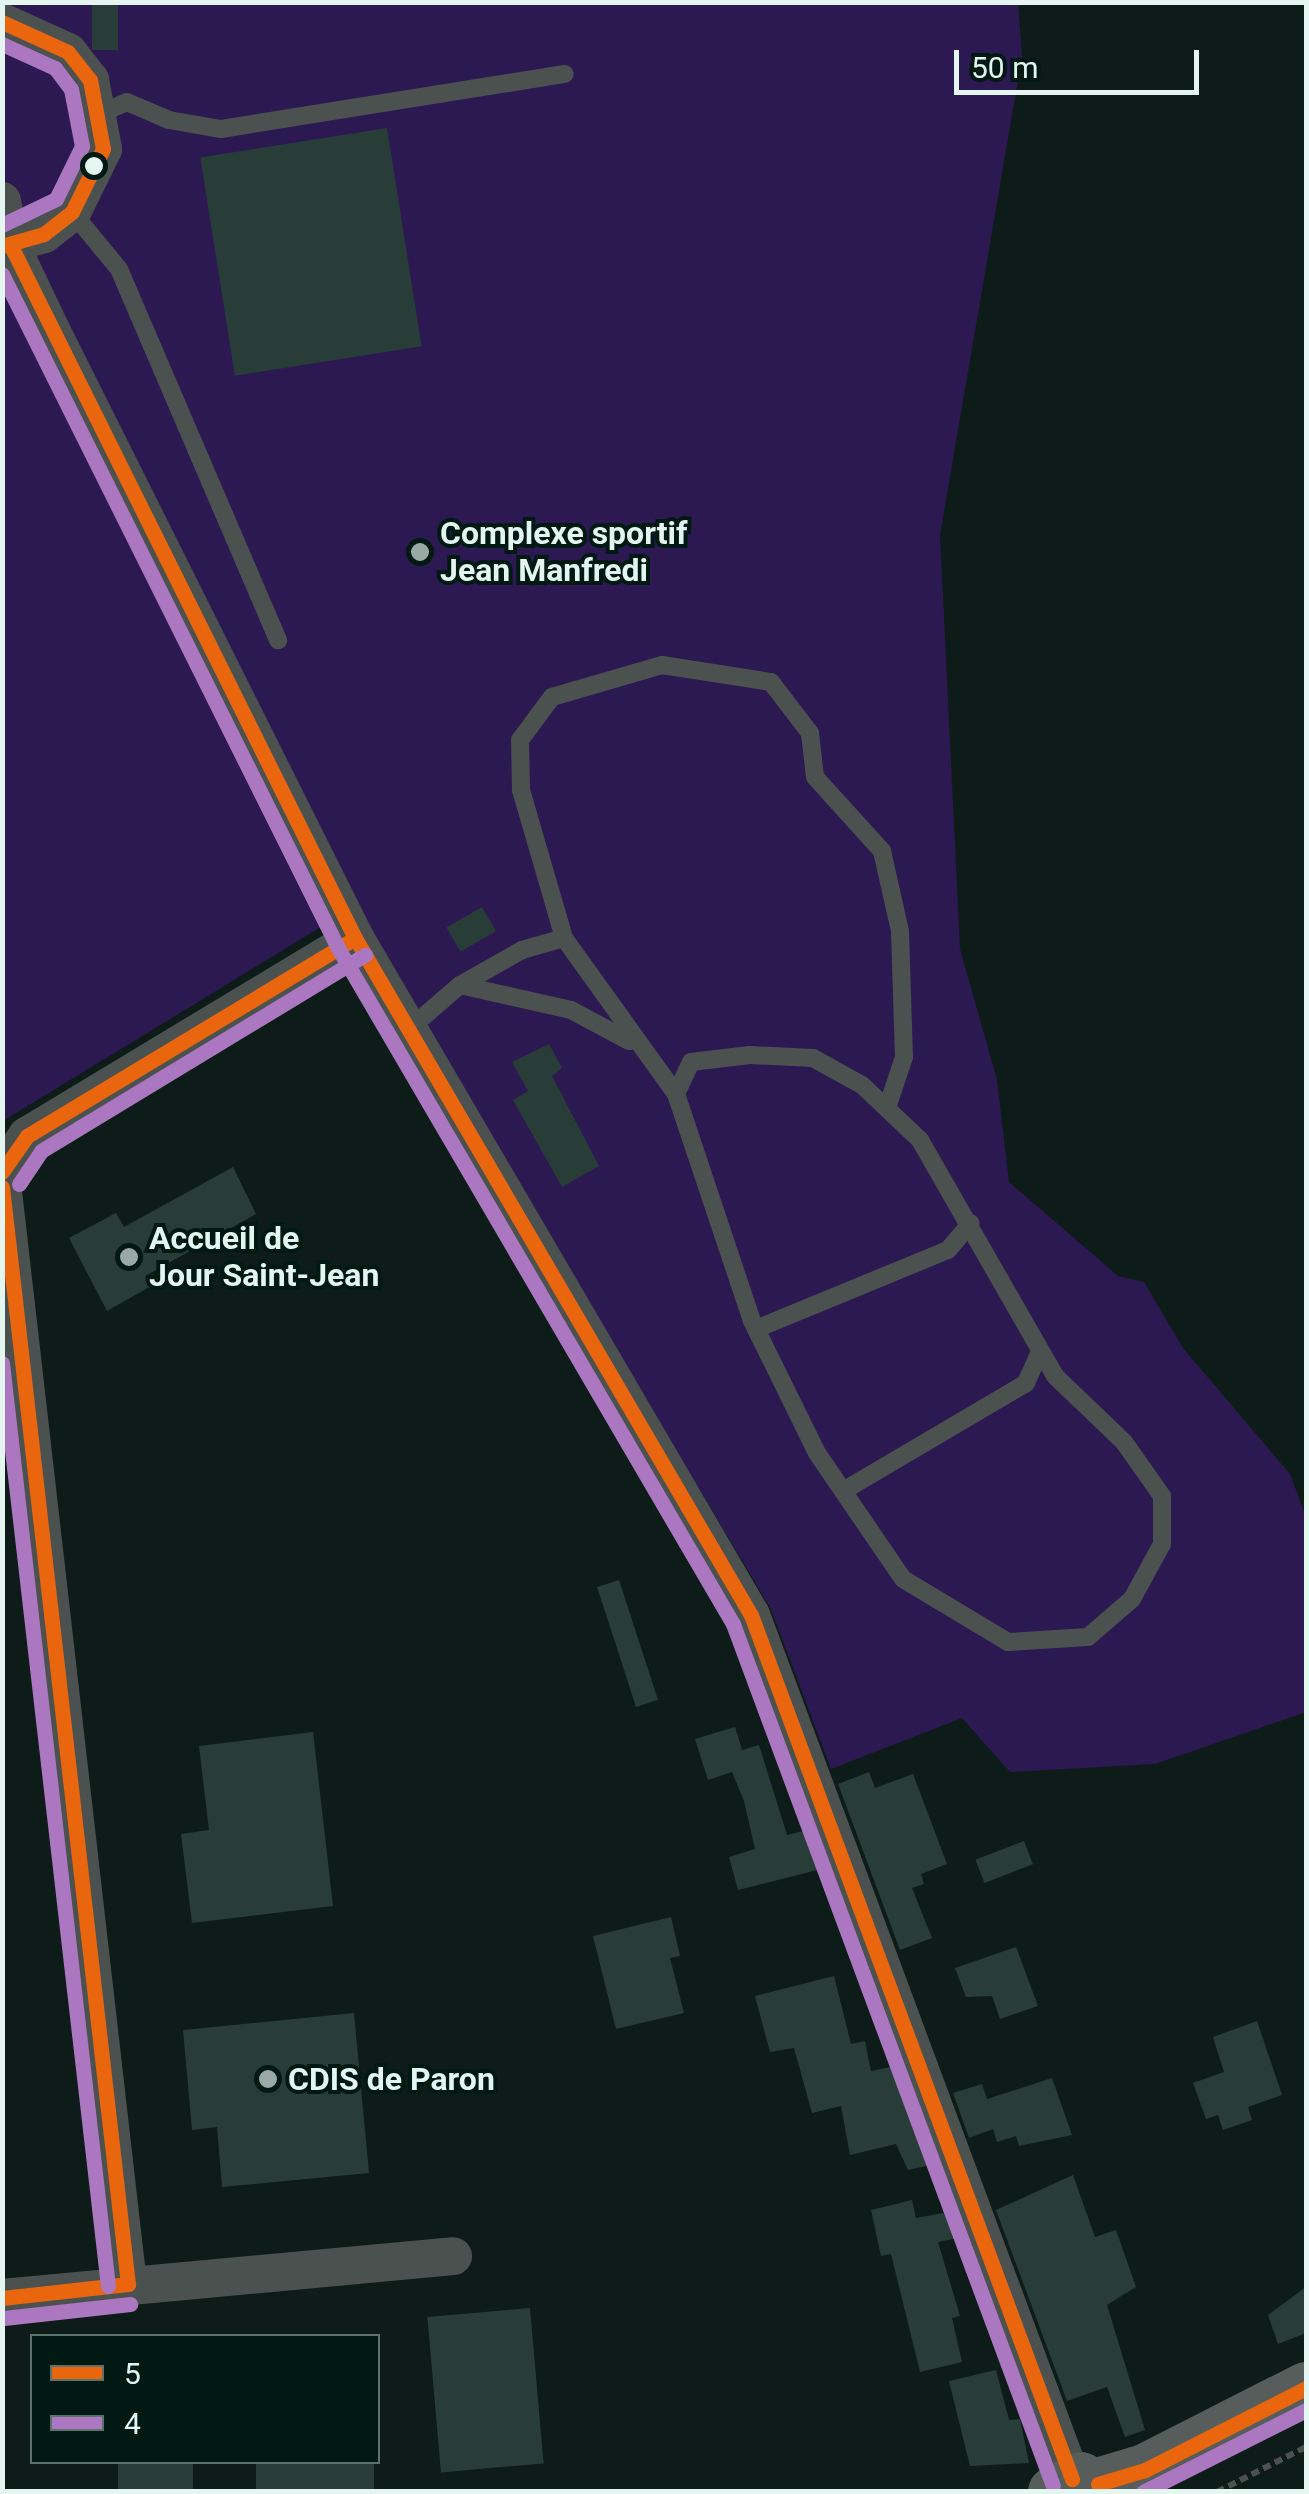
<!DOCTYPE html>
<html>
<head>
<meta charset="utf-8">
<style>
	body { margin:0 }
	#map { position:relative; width:1309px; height:2494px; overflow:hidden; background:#0d1c18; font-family:Roboto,sans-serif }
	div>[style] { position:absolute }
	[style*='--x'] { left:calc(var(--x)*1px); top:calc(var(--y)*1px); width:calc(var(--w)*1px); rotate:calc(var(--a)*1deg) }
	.green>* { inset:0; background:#2c1952 }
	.building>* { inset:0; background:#293d38; transform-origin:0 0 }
	.path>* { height:6px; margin-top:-3px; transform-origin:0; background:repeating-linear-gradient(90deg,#4a514f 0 8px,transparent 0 13px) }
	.lane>* { height:18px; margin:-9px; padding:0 9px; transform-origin:9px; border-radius:9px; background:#4b514f }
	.street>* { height:38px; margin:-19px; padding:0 19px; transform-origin:19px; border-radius:19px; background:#4b514f }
	.secondary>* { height:52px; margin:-26px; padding:0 26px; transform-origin:26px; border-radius:26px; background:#565d5a }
	.bus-1>* { height:15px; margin:-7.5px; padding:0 7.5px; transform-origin:7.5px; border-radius:7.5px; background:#e9660f }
	.bus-2>* { height:15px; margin:-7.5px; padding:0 7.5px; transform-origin:7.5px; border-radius:7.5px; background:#ac77c1 }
	.dots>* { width:28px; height:28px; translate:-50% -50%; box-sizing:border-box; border:5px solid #001912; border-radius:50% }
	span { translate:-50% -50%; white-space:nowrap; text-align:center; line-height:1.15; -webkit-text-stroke:8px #001912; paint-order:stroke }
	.poi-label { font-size:32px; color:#e5f5f0; font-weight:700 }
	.left { translate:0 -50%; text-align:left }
	.frame { position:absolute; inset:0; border:5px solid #e5f5f0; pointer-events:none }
	.legend { position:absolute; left:30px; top:2334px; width:350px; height:130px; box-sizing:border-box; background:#001912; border:2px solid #5c716b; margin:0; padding:12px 18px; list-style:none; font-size:30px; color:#e5f5f0 }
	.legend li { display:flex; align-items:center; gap:20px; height:50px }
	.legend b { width:50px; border:2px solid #5c716b }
	.scale { position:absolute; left:954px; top:50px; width:245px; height:45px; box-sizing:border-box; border:5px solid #e5f5f0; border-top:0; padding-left:12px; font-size:30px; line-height:35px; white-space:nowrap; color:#e5f5f0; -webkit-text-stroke:8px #001912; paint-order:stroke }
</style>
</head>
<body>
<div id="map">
	<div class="green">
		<div style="clip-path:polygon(3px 3px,1018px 3px,1022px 57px,940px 535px,960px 949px,997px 1080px,1009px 1182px,1118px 1276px,1144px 1282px,1183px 1348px,1290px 1474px,1306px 1517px,1306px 1712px,1155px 1764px,1010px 1772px,962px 1718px,831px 1769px,771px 1609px,352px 908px,3px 1121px)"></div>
	</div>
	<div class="building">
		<div style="left:92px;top:2px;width:26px;height:48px"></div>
		<div style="left:387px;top:128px;width:221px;height:189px;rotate:81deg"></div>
		<div style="left:482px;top:907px;width:28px;height:41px;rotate:60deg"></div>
		<div style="clip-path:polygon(549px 1044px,562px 1068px,552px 1076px,599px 1166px,562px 1187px,513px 1100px,528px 1091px,512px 1062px)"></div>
		<div style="clip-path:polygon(233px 1167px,256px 1214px,147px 1275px,153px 1285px,107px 1311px,69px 1238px,116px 1213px,124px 1227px)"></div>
		<div style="left:619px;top:1580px;width:126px;height:23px;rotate:72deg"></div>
		<div style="clip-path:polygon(735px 1727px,742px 1750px,759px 1745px,787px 1835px,807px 1830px,821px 1869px,738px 1890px,729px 1857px,755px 1849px,744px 1801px,732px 1772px,708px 1780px,695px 1739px)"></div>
		<div style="clip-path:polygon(313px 1732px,333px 1906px,192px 1923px,181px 1834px,209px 1830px,199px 1746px)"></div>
		<div style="clip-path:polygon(869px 1772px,875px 1788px,913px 1774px,947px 1864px,921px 1874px,924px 1884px,912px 1888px,932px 1938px,900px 1950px,838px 1784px)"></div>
		<div style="left:1024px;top:1841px;width:25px;height:52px;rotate:69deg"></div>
		<div style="clip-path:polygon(671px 1917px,680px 1956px,670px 1958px,684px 2013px,616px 2029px,593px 1936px)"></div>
		<div style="clip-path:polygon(1016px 1947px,1038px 2006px,1000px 2019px,992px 1996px,966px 1997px,955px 1968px)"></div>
		<div style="clip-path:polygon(834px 1976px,851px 2044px,865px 2041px,871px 2071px,895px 2066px,931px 2165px,908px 2170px,896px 2144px,850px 2155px,841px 2106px,812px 2113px,794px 2048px,770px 2052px,755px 1996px)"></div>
		<div style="clip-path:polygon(354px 2013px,369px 2173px,222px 2187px,217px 2127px,192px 2130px,183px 2030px)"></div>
		<div style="clip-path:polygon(1257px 2021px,1282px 2095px,1248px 2107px,1252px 2120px,1223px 2130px,1218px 2115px,1206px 2119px,1193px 2083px,1224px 2072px,1213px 2037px)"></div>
		<div style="clip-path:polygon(1052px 2078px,1072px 2135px,1019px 2146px,1016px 2136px,997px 2142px,993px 2129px,969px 2138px,953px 2093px,982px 2084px,987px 2099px)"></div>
		<div style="clip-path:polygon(1073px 2175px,1095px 2237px,1116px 2230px,1136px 2287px,1107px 2305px,1145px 2430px,1125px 2437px,1107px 2387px,1067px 2401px,996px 2210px)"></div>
		<div style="clip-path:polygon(912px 2200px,916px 2218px,949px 2212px,958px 2238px,938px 2242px,960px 2316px,952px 2318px,962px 2362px,920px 2372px,891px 2254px,881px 2256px,871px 2210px)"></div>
		<div style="clip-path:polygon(1306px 2287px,1306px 2333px,1278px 2344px,1268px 2315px)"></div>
		<div style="left:530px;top:2308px;width:156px;height:103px;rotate:85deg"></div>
		<div style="clip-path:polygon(996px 2370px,1009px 2420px,1020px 2419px,1029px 2463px,970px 2466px,949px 2381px)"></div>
		<div style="left:118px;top:2462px;width:75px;height:30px"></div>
		<div style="left:256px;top:2462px;width:118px;height:30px"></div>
	</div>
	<div class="path">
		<div style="--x:1217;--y:2492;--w:100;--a:-26.8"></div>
	</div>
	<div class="lane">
		<div style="--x:102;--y:113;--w:27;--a:-24"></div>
		<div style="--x:127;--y:102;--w:46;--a:23.2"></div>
		<div style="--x:169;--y:120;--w:53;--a:9.8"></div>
		<div style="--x:221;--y:129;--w:348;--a:-9.1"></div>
		<div style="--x:72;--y:212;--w:74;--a:50.5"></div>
		<div style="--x:119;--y:269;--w:404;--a:66.8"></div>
		<div style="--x:460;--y:985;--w:114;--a:12.7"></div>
		<div style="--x:571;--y:1010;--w:66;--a:28.1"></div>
		<div style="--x:409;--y:1029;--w:67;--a:-40.8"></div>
		<div style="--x:460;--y:985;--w:71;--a:-29.4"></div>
		<div style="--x:522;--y:950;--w:44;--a:-15.9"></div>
		<div style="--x:750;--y:1055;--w:63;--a:2.7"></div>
		<div style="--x:813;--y:1058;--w:56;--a:28.9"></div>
		<div style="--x:862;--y:1085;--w:80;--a:43.5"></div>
		<div style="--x:920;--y:1140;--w:272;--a:60.2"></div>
		<div style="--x:1055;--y:1376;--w:95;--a:43.7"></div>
		<div style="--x:1124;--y:1442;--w:66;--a:54.9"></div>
		<div style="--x:1162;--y:1496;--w:48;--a:90"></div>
		<div style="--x:1162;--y:1544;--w:63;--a:118.6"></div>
		<div style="--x:1132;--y:1599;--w:58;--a:139.2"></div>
		<div style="--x:1088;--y:1637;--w:80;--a:176.4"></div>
		<div style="--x:1008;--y:1642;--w:122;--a:-149"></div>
		<div style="--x:903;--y:1579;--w:153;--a:-124.3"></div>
		<div style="--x:817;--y:1453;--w:147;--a:-116.2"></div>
		<div style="--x:752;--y:1321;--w:239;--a:-108.5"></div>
		<div style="--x:676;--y:1094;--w:35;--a:-65"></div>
		<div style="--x:691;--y:1062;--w:59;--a:-6.8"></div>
		<div style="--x:676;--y:1094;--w:192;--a:-125.7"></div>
		<div style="--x:564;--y:938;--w:154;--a:-106.2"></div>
		<div style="--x:521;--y:790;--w:50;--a:-91.1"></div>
		<div style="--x:520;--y:740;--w:54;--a:-53.3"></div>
		<div style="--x:552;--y:697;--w:115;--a:-16.2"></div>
		<div style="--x:662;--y:665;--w:110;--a:8.9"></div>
		<div style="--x:771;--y:682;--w:64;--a:52.6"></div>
		<div style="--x:810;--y:733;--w:44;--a:83.5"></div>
		<div style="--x:815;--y:777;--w:100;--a:47.8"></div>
		<div style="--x:882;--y:851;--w:82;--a:77.3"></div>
		<div style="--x:900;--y:931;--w:126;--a:88.2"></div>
		<div style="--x:904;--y:1057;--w:54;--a:108.4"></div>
		<div style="--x:756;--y:1329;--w:208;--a:-22.4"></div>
		<div style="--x:948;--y:1250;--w:35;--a:-50"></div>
		<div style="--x:843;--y:1491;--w:212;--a:-30.5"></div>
		<div style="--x:1026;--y:1383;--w:34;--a:-66"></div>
	</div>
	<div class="street">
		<div style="--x:2;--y:22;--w:72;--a:24.4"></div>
		<div style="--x:68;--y:52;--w:36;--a:52"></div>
		<div style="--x:90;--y:80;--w:70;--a:79.3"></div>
		<div style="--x:103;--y:149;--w:70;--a:116.2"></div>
		<div style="--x:72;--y:212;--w:36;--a:142"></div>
		<div style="--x:44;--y:234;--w:44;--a:164.1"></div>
		<div style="--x:2;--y:201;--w:46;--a:78.7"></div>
		<div style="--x:11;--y:246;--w:91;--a:64.6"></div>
		<div style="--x:50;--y:328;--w:682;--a:63.43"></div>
		<div style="--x:355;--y:938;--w:784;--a:59.68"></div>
		<div style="--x:751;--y:1615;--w:922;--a:69.62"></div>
		<div style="--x:2;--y:1173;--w:45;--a:-56"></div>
		<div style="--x:27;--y:1136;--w:383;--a:-31.1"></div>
		<div style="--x:2;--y:1183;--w:1108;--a:83.47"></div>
		<div style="--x:2;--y:2298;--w:453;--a:-5.3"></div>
	</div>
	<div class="secondary">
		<div style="--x:1098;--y:2484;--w:49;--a:-16.6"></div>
		<div style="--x:1145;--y:2470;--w:181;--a:-27"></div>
		<div style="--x:1054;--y:2492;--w:30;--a:-27"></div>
		<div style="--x:1081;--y:2478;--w:28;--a:30"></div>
	</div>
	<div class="bus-1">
		<div style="--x:2;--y:22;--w:72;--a:24.4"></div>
		<div style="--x:68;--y:52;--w:36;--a:52"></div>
		<div style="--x:90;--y:80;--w:70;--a:79.3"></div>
		<div style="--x:103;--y:149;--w:70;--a:116.2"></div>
		<div style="--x:72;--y:212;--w:36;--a:142"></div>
		<div style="--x:44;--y:234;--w:44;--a:164.1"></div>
		<div style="--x:11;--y:246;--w:773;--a:63.57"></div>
		<div style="--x:355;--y:938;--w:784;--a:59.68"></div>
		<div style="--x:751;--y:1615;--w:922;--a:69.62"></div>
		<div style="--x:2;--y:1172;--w:44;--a:-55.2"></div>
		<div style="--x:27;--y:1136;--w:383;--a:-31.1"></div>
		<div style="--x:2;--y:1187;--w:1104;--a:83.45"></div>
		<div style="--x:2;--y:2298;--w:127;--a:-6.3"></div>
		<div style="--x:1098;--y:2484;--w:49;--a:-16.6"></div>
		<div style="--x:1145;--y:2470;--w:181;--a:-27"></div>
	</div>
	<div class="bus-2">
		<div style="--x:2;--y:44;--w:58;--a:24.4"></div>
		<div style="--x:55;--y:68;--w:26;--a:53"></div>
		<div style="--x:71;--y:89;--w:58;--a:79.1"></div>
		<div style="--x:82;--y:146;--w:59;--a:116.1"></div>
		<div style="--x:56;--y:199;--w:60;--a:154.3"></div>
		<div style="--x:2;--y:274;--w:753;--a:63.5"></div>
		<div style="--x:338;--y:948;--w:783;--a:59.7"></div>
		<div style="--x:733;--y:1624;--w:919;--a:69.63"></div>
		<div style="--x:19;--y:1184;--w:40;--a:-56"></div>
		<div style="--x:41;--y:1151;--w:379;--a:-31.2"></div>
		<div style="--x:2;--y:1363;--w:929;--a:83.45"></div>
		<div style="--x:4;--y:2318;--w:127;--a:-6.3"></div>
		<div style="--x:1143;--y:2492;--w:182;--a:-26.7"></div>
	</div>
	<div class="dots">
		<div style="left:94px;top:166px;background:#e5f5f0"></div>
		<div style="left:420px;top:552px;background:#99a9a4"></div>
		<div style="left:129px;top:1257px;background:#99a9a4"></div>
		<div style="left:268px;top:2079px;background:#99a9a4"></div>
	</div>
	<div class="poi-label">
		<span class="left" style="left:440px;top:552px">Complexe sportif<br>Jean Manfredi</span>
		<span class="left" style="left:149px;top:1257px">Accueil de<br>Jour Saint-Jean</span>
		<span class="left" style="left:288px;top:2079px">CDIS de Paron</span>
	</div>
	<div class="frame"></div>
	<ul class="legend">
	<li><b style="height:12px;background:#e9660f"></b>5</li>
	<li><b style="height:12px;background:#ac77c1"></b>4</li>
	</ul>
	<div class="scale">50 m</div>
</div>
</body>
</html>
